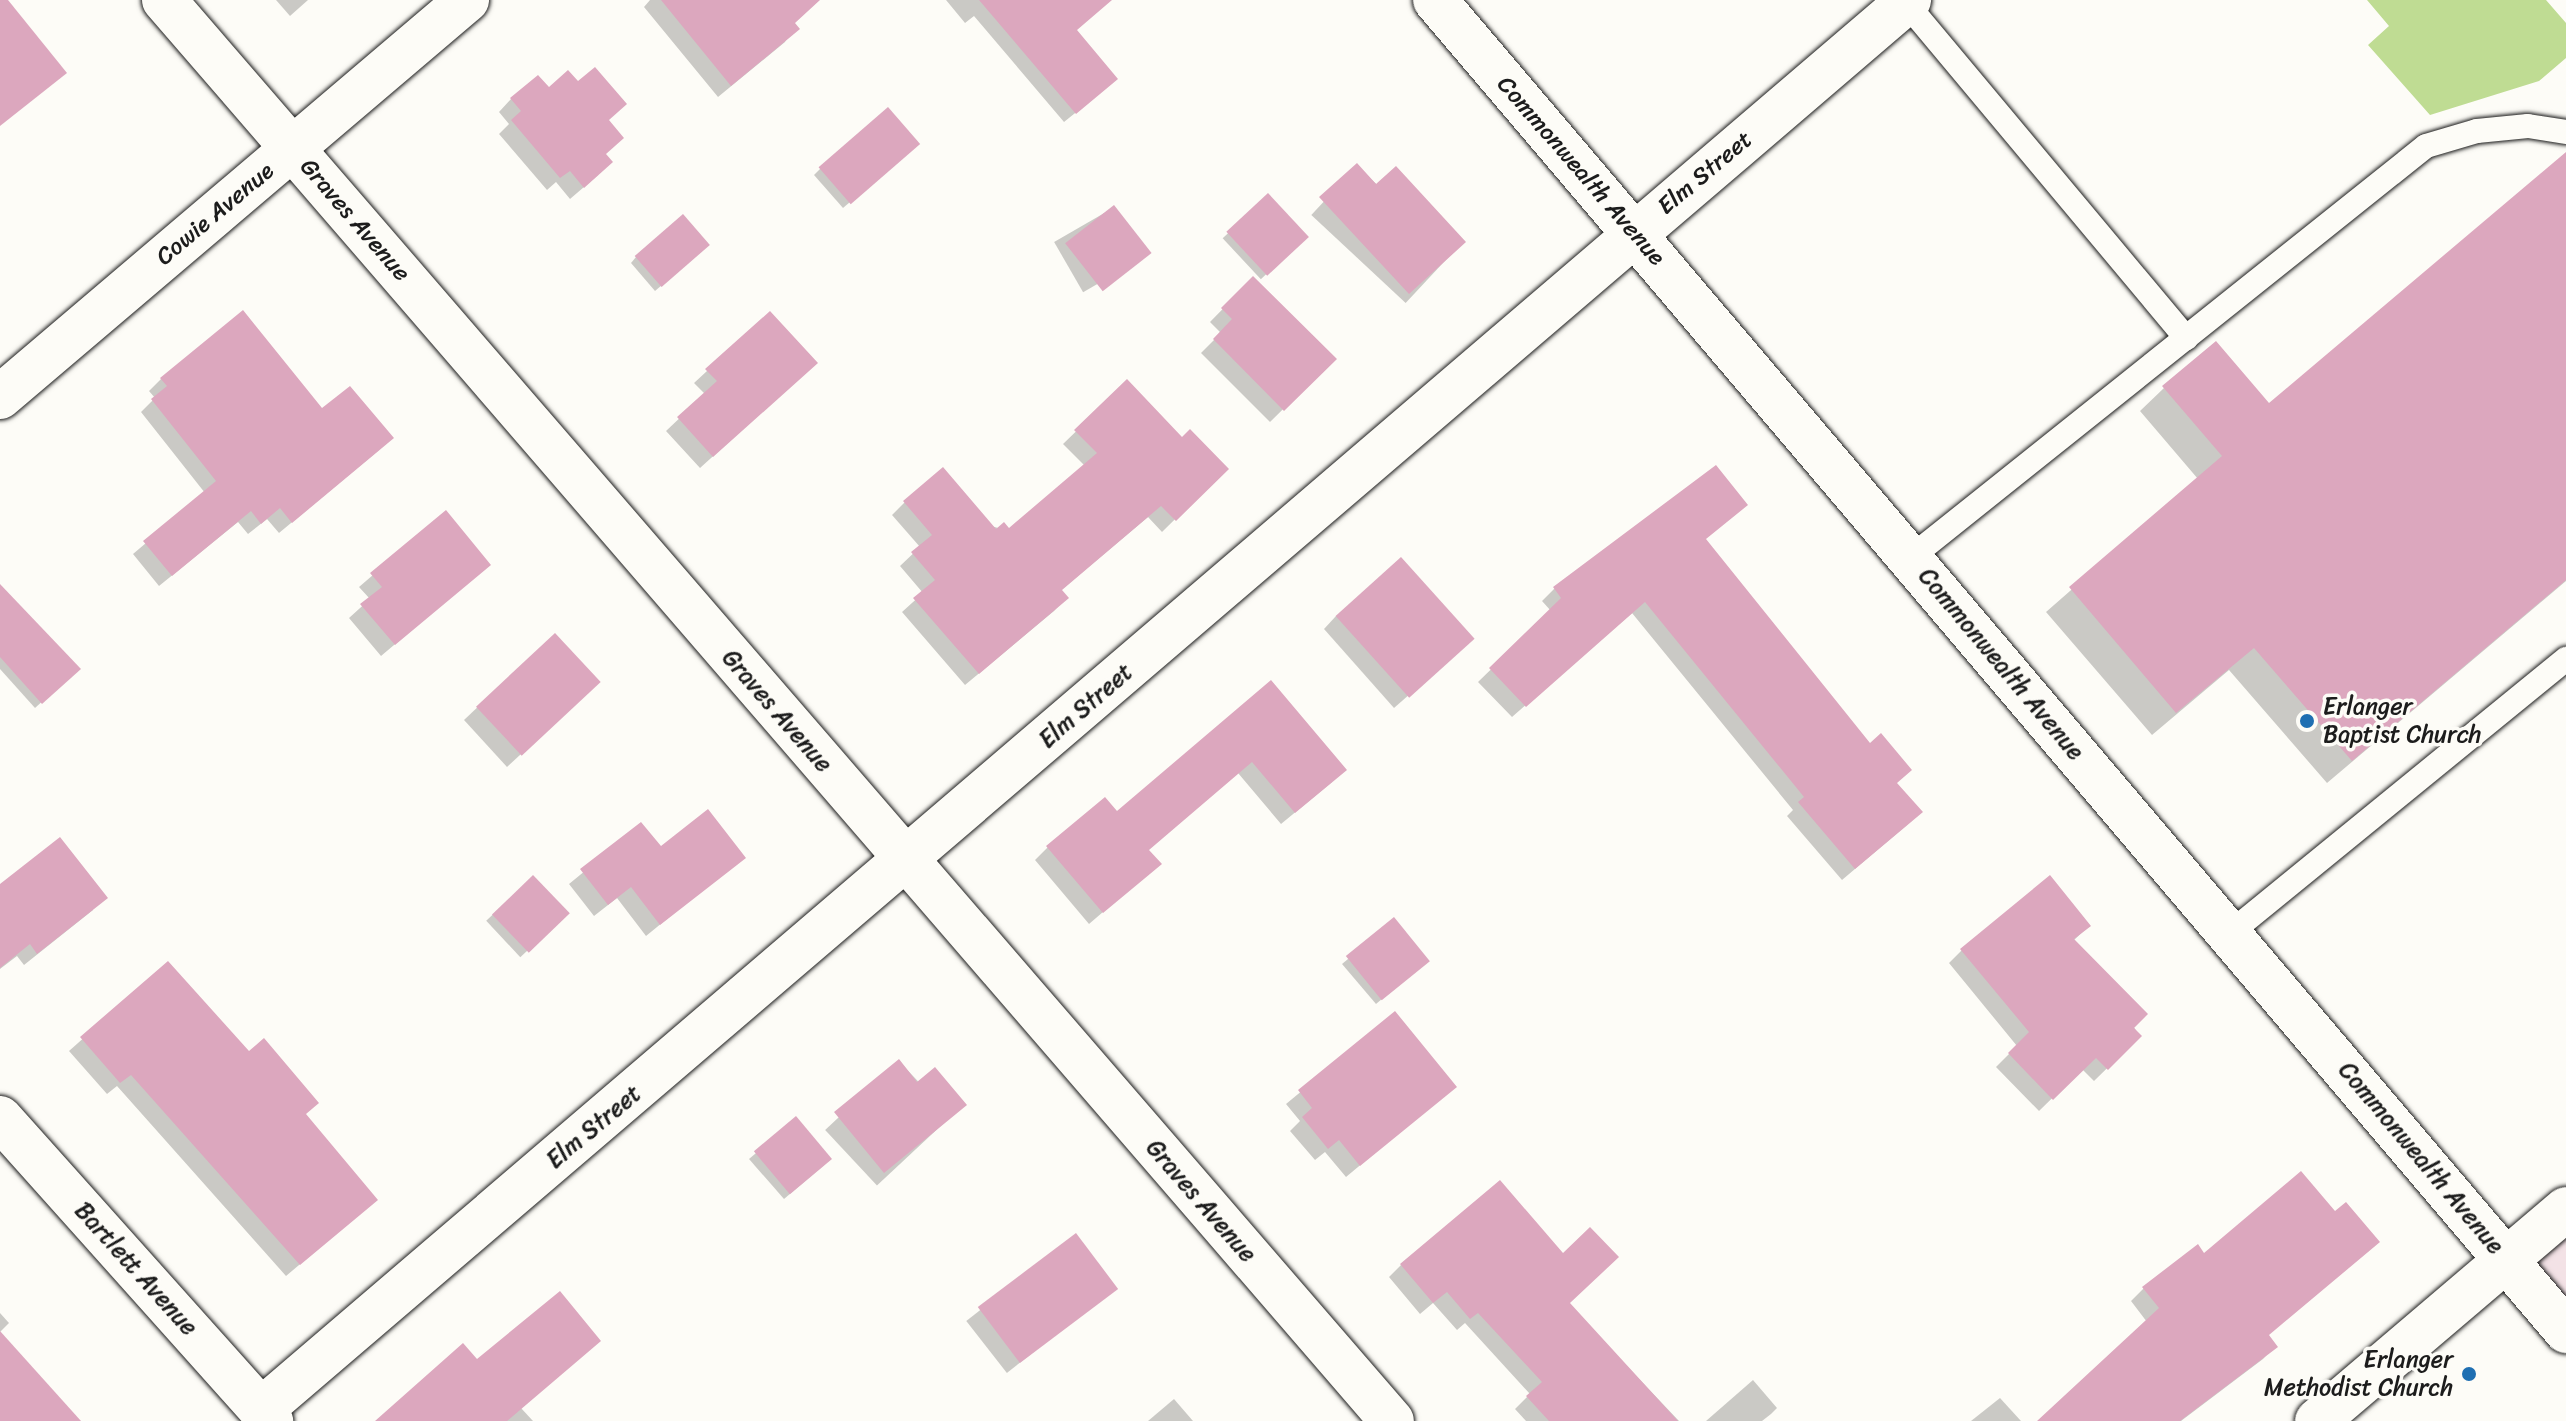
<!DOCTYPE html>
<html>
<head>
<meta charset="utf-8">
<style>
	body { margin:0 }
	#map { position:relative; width:2566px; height:1421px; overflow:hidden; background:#fdfcf7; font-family:Sriracha,sans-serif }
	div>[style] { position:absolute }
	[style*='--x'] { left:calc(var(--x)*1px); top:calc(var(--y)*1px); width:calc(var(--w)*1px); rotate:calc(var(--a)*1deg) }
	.built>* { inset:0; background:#f3e2e6 }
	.green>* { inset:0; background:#bfdc93 }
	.shadow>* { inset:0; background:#0003; transform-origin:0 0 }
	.building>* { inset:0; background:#dca7be; transform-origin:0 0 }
	.roads { filter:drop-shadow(0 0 2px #1c1c1c) drop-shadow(0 0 2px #1c1c1c) }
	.lane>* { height:24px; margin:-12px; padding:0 12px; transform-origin:12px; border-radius:12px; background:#fdfcf7 }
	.street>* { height:44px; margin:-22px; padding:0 22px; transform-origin:22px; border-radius:22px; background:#fdfcf7 }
	.primary>* { height:44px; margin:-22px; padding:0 22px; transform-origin:22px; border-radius:22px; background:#fdfcf7 }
	.dots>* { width:22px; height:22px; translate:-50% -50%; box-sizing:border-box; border:4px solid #fdfcf7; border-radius:50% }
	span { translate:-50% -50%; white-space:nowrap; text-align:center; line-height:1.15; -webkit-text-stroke:7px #fdfcf7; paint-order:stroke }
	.street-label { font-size:24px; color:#1c1c1c }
	.poi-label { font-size:24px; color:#1c1c1c }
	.left { translate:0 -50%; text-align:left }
	.right { translate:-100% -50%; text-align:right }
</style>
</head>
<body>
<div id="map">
	<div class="built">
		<div style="clip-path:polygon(2566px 1209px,2566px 1331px,2507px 1259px)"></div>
	</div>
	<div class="green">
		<div style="clip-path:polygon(2367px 0,2546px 0,2566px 23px,2566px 58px,2539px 81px,2430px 115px,2368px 45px,2389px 26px)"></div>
	</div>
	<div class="shadow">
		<div style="clip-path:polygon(276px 0,308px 0,290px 16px)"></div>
		<div style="clip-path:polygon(650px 0,819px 0,793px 24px,785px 42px,718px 97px,644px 7px)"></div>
		<div style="clip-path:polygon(946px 0,1110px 0,1075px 31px,1105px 89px,1064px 122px,974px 16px,965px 23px)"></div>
		<div style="clip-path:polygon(578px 84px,607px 121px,598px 175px,570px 199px,556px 182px,547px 190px,499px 134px,509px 124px,499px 112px,511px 99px)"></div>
		<div style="clip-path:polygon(912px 149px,843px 208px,814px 175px,820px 169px)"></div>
		<div style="clip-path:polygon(2566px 154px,2566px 581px,2327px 783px,2229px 670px,2152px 735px,2046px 612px,2198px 479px,2140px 411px,2164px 388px,2268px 406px)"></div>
		<div style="left:1357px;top:166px;width:129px;height:67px;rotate:43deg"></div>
		<div style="left:1268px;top:196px;width:56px;height:62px;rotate:47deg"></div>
		<div style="left:1113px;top:208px;width:58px;height:68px;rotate:60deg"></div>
		<div style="clip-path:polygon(702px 251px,655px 291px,631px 263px,636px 257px)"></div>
		<div style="clip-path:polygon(1253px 278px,1334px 359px,1270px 422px,1201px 353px,1221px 333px,1210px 322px)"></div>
		<div style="clip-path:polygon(243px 312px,322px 411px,379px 450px,279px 533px,267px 519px,248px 534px,238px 522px,159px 586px,133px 554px,205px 493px,141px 412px,155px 398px,149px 391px,161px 379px)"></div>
		<div style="clip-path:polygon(707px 371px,802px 376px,700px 468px,666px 431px,705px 394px,694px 383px)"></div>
		<div style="clip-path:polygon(1127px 382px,1182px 439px,1226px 469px,1162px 532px,1148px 517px,1060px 591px,1066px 598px,1054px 611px,965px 685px,902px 612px,923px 593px,900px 566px,920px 547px,892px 515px,905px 502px,1009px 531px,1085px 466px,1063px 444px)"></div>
		<div style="clip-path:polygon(1716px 468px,1704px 540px,1895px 784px,1908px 824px,1842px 880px,1787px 816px,1793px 810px,1632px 613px,1512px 717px,1478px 682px,1551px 611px,1542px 601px,1554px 589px)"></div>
		<div style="clip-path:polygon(445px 513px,489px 565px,381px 656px,349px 618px,370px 599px,359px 587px)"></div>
		<div style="clip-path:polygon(0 587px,78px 669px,35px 708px,0 669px)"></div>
		<div style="clip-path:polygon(1336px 616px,1459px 651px,1394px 708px,1324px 629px)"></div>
		<div style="clip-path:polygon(554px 635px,586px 694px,507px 767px,464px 720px)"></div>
		<div style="clip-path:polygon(1271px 683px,1332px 782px,1281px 824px,1238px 773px,1148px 850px,1159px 864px,1089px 924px,1035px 860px,1048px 847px,1116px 814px)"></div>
		<div style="clip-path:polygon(641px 825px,661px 849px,743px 857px,646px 936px,617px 898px,594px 916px,569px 884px)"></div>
		<div style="left:533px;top:877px;width:50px;height:64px;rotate:47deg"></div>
		<div style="clip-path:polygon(0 887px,93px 910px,24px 965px,17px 956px,0 969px)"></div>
		<div style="clip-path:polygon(2089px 926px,2073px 941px,2140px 1036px,2094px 1081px,2082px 1069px,2039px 1111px,1996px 1067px,2017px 1046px,1949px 963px,1962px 950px)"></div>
		<div style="clip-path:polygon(1348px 959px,1421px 966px,1376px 1004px,1342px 964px)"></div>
		<div style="clip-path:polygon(168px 963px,304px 1115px,362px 1212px,286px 1276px,117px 1086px,107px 1094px,69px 1051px)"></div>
		<div style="clip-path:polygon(1395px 1014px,1454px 1087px,1346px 1177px,1325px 1152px,1315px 1160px,1290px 1131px,1300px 1121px,1286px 1104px)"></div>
		<div style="left:899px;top:1061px;width:76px;height:101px;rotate:47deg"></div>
		<div style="clip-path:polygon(796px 1119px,824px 1165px,784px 1199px,749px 1159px)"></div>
		<div style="left:1075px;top:1236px;width:66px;height:138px;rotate:52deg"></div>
		<div style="clip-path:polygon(2204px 1255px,2275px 1346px,2263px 1359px,2181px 1421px,2038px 1421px,2147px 1322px,2131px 1301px,2144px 1288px)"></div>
		<div style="clip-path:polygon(1401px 1265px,1568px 1304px,1679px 1421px,1526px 1421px,1515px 1409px,1530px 1394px,1465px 1323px,1457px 1330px,1433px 1303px,1420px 1314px,1389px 1277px)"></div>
		<div style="clip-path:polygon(0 1313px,9px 1323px,0 1332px)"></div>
		<div style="clip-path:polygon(1753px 1380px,1777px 1408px,1771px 1414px,1762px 1421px,1706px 1421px)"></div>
		<div style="clip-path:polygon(2000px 1398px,2021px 1421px,1971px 1421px)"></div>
		<div style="clip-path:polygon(1174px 1399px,1193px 1421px,1148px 1421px)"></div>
		<div style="clip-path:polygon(521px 1408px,533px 1421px,388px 1421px)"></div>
	</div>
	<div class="building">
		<div style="clip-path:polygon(0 0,8px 0,67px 73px,0 126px)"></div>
		<div style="clip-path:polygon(661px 0,820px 0,795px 23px,800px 29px,731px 86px)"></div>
		<div style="clip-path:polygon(979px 0,1112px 0,1077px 30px,1118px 79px,1076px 114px)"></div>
		<div style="clip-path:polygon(595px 67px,627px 104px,609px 120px,624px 138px,606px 154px,613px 162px,584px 188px,570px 171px,560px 178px,511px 120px,521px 111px,510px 98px,538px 75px,549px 87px,568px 70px,578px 81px)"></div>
		<div style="left:888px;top:107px;width:49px;height:92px;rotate:49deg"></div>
		<div style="clip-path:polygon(2566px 152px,2566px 580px,2352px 761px,2254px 648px,2176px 713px,2069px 587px,2222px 456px,2162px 386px,2216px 341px,2269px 403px)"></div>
		<div style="clip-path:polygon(1357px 163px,1376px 184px,1396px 166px,1466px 242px,1409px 294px,1319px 197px)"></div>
		<div style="left:1268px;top:193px;width:60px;height:57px;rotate:47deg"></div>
		<div style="left:1114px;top:205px;width:61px;height:62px;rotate:52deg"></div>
		<div style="left:683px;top:214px;width:41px;height:64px;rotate:49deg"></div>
		<div style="clip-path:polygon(1253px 276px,1337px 359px,1284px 411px,1213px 339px,1232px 319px,1221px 308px)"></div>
		<div style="clip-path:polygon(243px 310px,322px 408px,350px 386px,394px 438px,292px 523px,280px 508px,261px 524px,251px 511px,172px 576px,143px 541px,216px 481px,151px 399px,167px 386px,160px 378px)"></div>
		<div style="clip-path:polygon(770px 311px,818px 363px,713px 457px,677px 417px,717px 381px,705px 369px)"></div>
		<div style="clip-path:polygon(1127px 379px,1182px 437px,1190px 429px,1229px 469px,1176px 521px,1161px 506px,1062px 590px,1069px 598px,979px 674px,913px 598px,935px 580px,911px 552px,932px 535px,903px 501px,943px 467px,996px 529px,1004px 522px,1009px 528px,1097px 453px,1074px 430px)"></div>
		<div style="clip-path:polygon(1716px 465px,1748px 505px,1706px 539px,1870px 743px,1881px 733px,1912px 770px,1897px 783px,1923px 812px,1855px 869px,1798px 802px,1804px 797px,1645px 602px,1526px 707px,1489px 668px,1561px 598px,1553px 587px)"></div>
		<div style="clip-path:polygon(446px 510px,491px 565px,395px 645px,360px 604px,382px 587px,370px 573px)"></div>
		<div style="left:1401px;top:557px;width:110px;height:88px;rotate:48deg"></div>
		<div style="clip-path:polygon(0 584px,81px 669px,42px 704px,0 657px)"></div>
		<div style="left:555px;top:633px;width:67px;height:108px;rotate:47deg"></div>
		<div style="clip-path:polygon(1271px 680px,1347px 770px,1295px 813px,1252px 762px,1149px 850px,1162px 864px,1103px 913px,1046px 846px,1105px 797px,1117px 811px)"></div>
		<div style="clip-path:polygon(708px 809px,746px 858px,660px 925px,631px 887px,608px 905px,580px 869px,641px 822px,661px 846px)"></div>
		<div style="clip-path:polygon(60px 837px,108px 898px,37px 954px,30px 944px,0 968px,0 884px)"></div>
		<div style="left:533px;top:875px;width:53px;height:57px;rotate:46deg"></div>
		<div style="clip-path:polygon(2050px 875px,2091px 926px,2074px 939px,2148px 1014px,2134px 1028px,2142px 1036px,2108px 1070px,2096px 1058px,2053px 1100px,2008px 1053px,2029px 1032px,1960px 949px)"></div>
		<div style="left:1394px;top:917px;width:57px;height:62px;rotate:51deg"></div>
		<div style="clip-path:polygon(168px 961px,249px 1051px,264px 1038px,319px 1103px,306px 1114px,378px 1200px,300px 1265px,131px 1075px,120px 1083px,80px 1037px)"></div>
		<div style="clip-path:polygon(1395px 1011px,1457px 1087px,1360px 1166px,1339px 1140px,1328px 1149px,1302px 1117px,1312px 1108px,1298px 1090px)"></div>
		<div style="clip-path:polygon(899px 1059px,917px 1082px,935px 1067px,967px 1105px,884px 1173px,834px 1112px)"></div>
		<div style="left:796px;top:1116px;width:56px;height:55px;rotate:50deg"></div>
		<div style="clip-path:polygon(2301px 1171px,2335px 1211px,2346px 1202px,2380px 1242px,2269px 1335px,2278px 1347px,2180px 1421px,2037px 1421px,2159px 1308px,2142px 1287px,2198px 1244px,2204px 1253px)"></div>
		<div style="clip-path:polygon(1500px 1180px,1563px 1253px,1590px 1227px,1619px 1257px,1570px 1303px,1678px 1421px,1549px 1421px,1526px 1396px,1542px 1382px,1478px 1313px,1470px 1319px,1447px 1292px,1433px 1303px,1400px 1264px)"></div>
		<div style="left:1076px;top:1233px;width:70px;height:123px;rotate:53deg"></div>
		<div style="clip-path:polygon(560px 1291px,601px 1341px,507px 1421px,375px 1421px,463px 1343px,477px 1359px)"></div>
		<div style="clip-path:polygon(0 1331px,81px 1421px,0 1421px)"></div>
	</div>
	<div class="roads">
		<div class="lane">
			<div style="--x:1906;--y:3;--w:437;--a:50.1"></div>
			<div style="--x:1910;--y:558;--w:660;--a:-38.61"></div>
			<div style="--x:2426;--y:146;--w:53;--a:-16.4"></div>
			<div style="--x:2477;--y:131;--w:51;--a:-5.6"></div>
			<div style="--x:2528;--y:126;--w:38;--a:9"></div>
			<div style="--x:2230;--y:933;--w:434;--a:-39.2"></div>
		</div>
		<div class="street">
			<div style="--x:164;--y:0;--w:1878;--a:49.17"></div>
			<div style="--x:0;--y:397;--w:613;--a:-40.37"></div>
			<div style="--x:0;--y:1118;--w:407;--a:48.2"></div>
			<div style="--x:261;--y:1410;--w:2169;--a:-40.55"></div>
			<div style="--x:2317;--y:1421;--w:327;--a:-40.4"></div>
		</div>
		<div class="primary">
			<div style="--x:1435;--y:0;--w:1747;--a:49.64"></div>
		</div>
	</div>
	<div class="dots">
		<div style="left:2307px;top:721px;background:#1f6fb2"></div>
		<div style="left:2469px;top:1374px;background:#1f6fb2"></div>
	</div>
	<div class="street-label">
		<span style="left:1581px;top:171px;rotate:49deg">Commonwealth Avenue</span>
		<span style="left:1705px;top:173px;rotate:-40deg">Elm Street</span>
		<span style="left:215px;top:214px;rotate:-40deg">Cowie Avenue</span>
		<span style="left:355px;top:220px;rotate:49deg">Graves Avenue</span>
		<span style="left:2001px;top:664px;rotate:50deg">Commonwealth Avenue</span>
		<span style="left:1086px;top:706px;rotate:-41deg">Elm Street</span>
		<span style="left:777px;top:711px;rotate:49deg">Graves Avenue</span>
		<span style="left:594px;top:1127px;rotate:-40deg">Elm Street</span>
		<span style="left:2421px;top:1158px;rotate:50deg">Commonwealth Avenue</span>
		<span style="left:1201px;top:1201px;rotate:49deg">Graves Avenue</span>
		<span style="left:136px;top:1269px;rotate:48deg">Bartlett Avenue</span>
	</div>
	<div class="poi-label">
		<span class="left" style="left:2323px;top:721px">Erlanger<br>Baptist Church</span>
		<span class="right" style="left:2453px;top:1374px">Erlanger<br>Methodist Church</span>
	</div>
</div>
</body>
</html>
